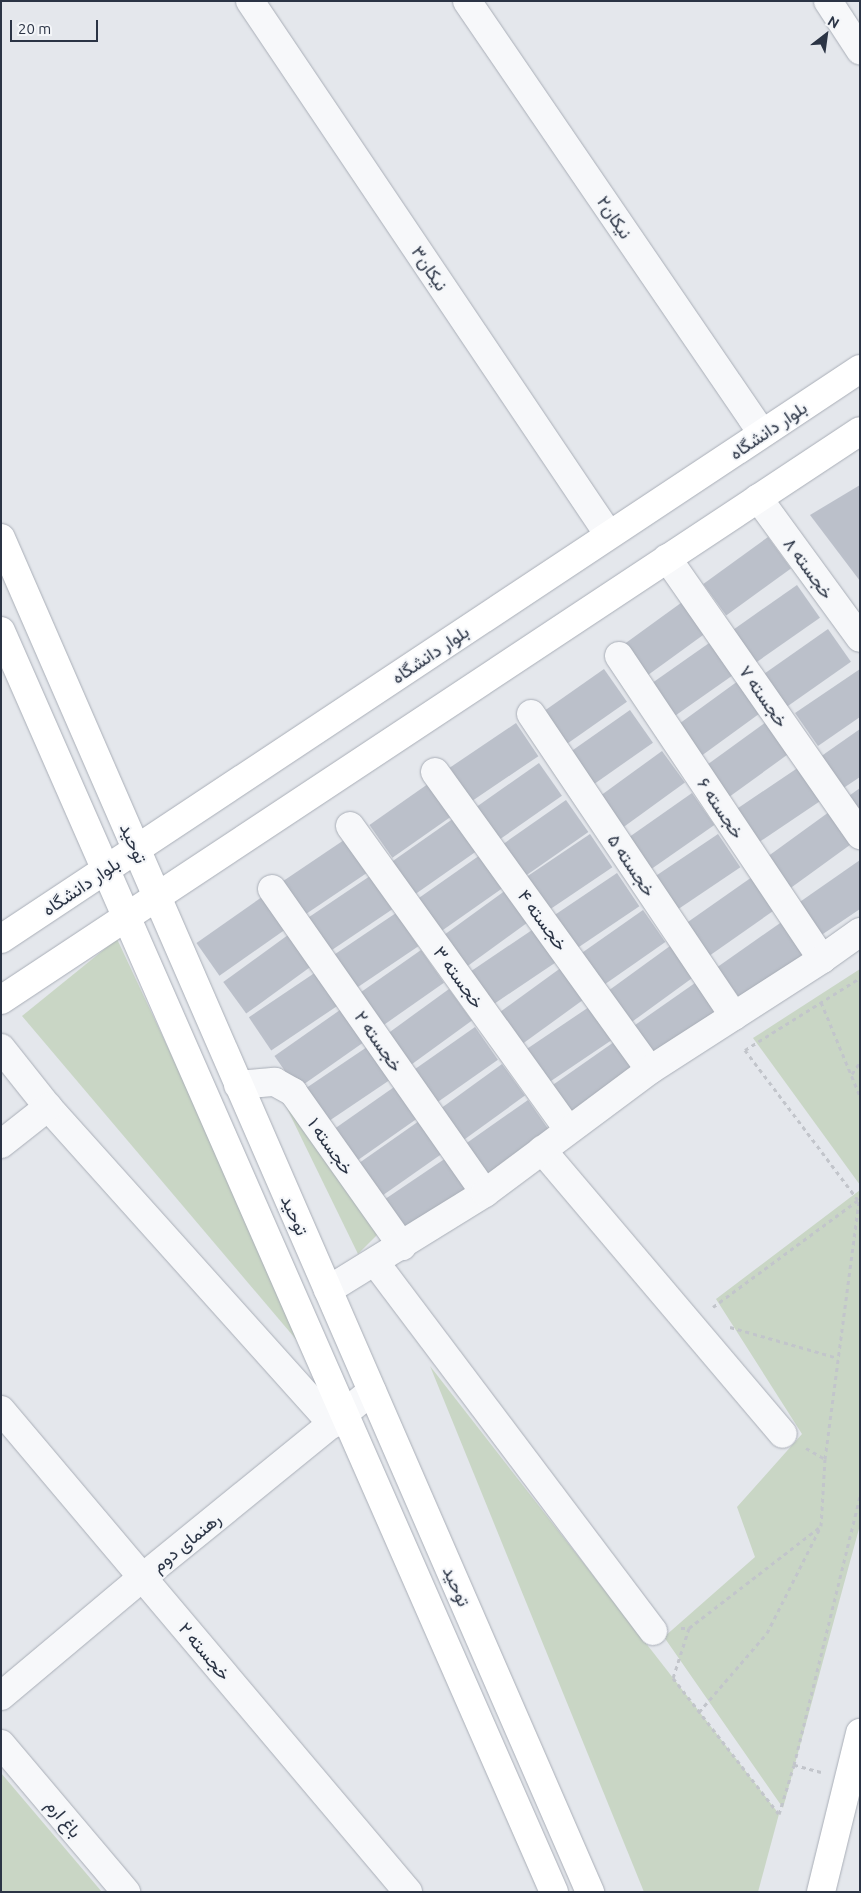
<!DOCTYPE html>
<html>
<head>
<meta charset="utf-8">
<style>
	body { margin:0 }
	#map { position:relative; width:861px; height:1893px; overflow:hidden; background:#e4e7ec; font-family:Ubuntu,Vazirmatn,sans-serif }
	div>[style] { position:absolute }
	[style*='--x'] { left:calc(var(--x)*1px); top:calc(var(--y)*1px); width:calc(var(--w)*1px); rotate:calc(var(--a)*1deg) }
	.green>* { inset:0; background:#c9d6c5 }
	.building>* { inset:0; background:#bbc0ca; transform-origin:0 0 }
	.path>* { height:3px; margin-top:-1.5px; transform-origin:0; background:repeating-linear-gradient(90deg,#c2c5cb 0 4px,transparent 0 8px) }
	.roads { filter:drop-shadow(0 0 1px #a9aeb7) drop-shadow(0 0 1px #a9aeb7) }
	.street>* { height:28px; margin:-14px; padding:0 14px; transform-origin:14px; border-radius:14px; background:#f7f8fa }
	.secondary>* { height:28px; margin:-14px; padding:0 14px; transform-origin:14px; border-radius:14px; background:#fff }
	span { translate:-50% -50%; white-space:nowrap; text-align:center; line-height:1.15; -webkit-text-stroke:4px #f4f6f9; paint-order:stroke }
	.street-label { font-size:18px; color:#2b3445 }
	.frame { position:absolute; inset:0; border:2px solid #2b3445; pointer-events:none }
	.north { position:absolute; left:801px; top:10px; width:50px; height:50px; -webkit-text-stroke:4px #f4f6f9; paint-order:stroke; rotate:30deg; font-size:14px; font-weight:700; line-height:20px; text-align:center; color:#2b3445 }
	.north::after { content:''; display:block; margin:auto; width:18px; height:22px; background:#2b3445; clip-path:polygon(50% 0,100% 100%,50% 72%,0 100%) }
	.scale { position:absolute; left:10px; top:20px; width:88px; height:22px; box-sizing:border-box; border:2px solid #2b3445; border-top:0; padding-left:6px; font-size:15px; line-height:18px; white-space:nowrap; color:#2b3445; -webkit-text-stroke:4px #f4f6f9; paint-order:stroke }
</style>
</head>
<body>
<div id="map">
	<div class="green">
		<div style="clip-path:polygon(117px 939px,316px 1363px,22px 1016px)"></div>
		<div style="clip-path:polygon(860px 969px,860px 1185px,753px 1038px)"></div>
		<div style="clip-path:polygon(278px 1090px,379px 1233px,358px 1254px)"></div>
		<div style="clip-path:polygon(860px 1190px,860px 1525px,783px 1808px,664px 1637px,755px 1557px,737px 1507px,802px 1434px,716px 1299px)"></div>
		<div style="clip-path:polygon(430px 1366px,779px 1814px,758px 1892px,644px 1892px)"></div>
		<div style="clip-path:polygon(1px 1773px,102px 1892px,1px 1892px)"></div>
	</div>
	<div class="building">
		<div style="clip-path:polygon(860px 485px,860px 581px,810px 515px)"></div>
		<div style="left:768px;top:537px;width:39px;height:80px;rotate:54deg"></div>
		<div style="left:797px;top:585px;width:40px;height:80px;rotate:55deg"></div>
		<div style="left:685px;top:600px;width:39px;height:80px;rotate:54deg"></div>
		<div style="left:828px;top:629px;width:40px;height:80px;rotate:55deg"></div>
		<div style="left:712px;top:641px;width:40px;height:80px;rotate:55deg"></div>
		<div style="left:604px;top:669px;width:40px;height:80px;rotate:55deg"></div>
		<div style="clip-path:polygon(860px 669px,860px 717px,818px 746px,795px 713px)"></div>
		<div style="left:738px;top:681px;width:39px;height:79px;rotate:54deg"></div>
		<div style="left:630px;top:710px;width:40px;height:80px;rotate:55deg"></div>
		<div style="left:766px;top:722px;width:39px;height:80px;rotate:54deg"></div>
		<div style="left:516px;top:723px;width:40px;height:80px;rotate:56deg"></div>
		<div style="clip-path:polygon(860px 729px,860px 777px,842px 789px,820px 757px)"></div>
		<div style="left:662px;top:751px;width:39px;height:80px;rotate:54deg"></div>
		<div style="left:539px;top:763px;width:40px;height:80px;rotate:55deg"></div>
		<div style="left:799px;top:767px;width:40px;height:81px;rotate:56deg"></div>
		<div style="left:435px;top:779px;width:40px;height:80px;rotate:55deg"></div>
		<div style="clip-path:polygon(860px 788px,860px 819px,846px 798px)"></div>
		<div style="left:692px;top:793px;width:39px;height:80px;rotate:55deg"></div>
		<div style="left:566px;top:800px;width:39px;height:80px;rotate:55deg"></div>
		<div style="left:829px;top:812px;width:39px;height:80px;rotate:54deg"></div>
		<div style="left:457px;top:816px;width:40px;height:80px;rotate:55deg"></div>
		<div style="left:590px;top:834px;width:40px;height:80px;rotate:56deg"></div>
		<div style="left:718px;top:834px;width:40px;height:81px;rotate:56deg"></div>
		<div style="left:344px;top:840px;width:40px;height:80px;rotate:56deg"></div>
		<div style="left:483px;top:853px;width:40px;height:80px;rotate:55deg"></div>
		<div style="clip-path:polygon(860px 860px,860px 909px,817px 938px,794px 906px)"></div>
		<div style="left:617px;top:873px;width:40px;height:81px;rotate:56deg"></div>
		<div style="left:370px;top:876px;width:40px;height:81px;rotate:56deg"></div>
		<div style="left:752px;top:877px;width:40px;height:80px;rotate:55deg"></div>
		<div style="left:506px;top:890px;width:39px;height:80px;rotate:54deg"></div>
		<div style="left:262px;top:897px;width:40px;height:80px;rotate:55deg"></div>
		<div style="left:643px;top:910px;width:39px;height:80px;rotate:55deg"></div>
		<div style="left:396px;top:913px;width:40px;height:80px;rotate:56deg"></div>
		<div style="left:783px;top:921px;width:39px;height:80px;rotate:55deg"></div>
		<div style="left:535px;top:928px;width:40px;height:80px;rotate:56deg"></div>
		<div style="left:288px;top:935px;width:39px;height:80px;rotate:54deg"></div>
		<div style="left:670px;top:946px;width:39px;height:80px;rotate:54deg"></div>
		<div style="left:421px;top:950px;width:40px;height:80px;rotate:55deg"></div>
		<div style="left:562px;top:967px;width:39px;height:80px;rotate:54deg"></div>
		<div style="left:316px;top:972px;width:40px;height:81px;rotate:56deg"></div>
		<div style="left:695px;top:983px;width:40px;height:80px;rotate:55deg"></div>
		<div style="left:449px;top:989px;width:39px;height:79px;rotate:54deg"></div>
		<div style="left:589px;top:1007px;width:40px;height:80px;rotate:56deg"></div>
		<div style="left:340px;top:1010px;width:40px;height:80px;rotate:55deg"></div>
		<div style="left:475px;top:1027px;width:40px;height:80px;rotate:55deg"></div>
		<div style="left:614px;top:1042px;width:40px;height:80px;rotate:55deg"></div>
		<div style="left:367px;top:1047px;width:40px;height:80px;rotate:56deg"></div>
		<div style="left:502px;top:1064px;width:39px;height:80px;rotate:54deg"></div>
		<div style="left:397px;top:1085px;width:39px;height:81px;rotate:55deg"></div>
		<div style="left:528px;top:1100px;width:40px;height:80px;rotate:55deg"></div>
		<div style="left:419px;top:1121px;width:40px;height:80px;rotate:55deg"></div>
		<div style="left:446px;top:1158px;width:40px;height:80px;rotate:56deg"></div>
	</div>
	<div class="path">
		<div style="--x:821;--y:1002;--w:102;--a:67.5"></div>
		<div style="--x:852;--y:1074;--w:14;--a:-56"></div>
		<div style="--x:713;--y:1307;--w:180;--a:-36.4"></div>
		<div style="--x:858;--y:1200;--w:188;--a:-127"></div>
		<div style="--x:745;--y:1050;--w:136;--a:-32.1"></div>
		<div style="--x:730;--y:1327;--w:112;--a:16"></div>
		<div style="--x:806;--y:1448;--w:22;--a:30"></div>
		<div style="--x:681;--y:1628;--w:8;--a:0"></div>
		<div style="--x:689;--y:1628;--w:167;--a:-37.7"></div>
		<div style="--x:821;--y:1526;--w:67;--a:-86.6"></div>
		<div style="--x:825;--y:1459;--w:262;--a:-82.5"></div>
		<div style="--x:689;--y:1628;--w:52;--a:107.7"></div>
		<div style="--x:673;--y:1678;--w:172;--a:52.1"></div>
		<div style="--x:779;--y:1814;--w:51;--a:-73"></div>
		<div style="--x:699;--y:1712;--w:104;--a:-49.3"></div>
		<div style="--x:767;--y:1633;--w:118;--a:-63.2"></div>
		<div style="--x:821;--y:1772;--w:28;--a:-165"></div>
		<div style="--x:794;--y:1765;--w:276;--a:-76.2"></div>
	</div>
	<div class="roads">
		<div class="street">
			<div style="--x:250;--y:1;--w:643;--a:56.09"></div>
			<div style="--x:467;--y:1;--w:523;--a:55.67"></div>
			<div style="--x:828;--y:1;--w:59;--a:56.9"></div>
			<div style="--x:758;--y:498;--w:173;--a:53.9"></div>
			<div style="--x:667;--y:558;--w:338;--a:55.1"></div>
			<div style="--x:619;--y:656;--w:365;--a:56.2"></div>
			<div style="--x:531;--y:714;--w:364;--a:56.1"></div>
			<div style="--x:435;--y:772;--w:367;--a:54.2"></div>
			<div style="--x:350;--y:826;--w:373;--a:54.3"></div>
			<div style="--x:272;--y:889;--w:371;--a:55"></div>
			<div style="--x:1;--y:1048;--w:75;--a:51.5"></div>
			<div style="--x:48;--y:1107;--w:426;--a:48.1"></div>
			<div style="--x:238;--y:1085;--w:37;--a:-5"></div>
			<div style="--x:275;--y:1082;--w:21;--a:29"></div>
			<div style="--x:293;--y:1092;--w:189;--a:54.7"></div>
			<div style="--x:1;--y:1144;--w:60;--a:-38.2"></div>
			<div style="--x:542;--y:1150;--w:372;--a:49.7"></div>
			<div style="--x:375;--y:1262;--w:462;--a:53"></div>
			<div style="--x:328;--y:1290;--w:185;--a:-31.7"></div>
			<div style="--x:485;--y:1193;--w:206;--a:-36.7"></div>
			<div style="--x:650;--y:1070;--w:205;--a:-32.8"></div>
			<div style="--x:822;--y:959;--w:47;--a:-35.4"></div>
			<div style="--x:1;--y:1410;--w:631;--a:49.82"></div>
			<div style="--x:1;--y:1696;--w:185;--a:-40"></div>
			<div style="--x:143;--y:1577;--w:295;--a:-39.1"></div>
			<div style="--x:1;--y:1744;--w:194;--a:49.8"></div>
		</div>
		<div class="secondary">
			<div style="--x:1;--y:538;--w:1477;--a:66.49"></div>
			<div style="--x:1;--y:631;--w:1377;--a:66.32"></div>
			<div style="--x:1;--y:939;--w:1031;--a:-33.57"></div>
			<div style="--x:1;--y:1000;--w:1030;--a:-33.52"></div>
			<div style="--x:821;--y:1892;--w:164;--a:-76.2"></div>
		</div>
	</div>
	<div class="street-label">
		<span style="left:615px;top:217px;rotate:56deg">نیکان۲</span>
		<span style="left:430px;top:268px;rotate:56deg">نیکان۳</span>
		<span style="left:768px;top:430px;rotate:-34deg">بلوار دانشگاه</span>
		<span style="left:809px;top:568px;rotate:54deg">خجسته ۸</span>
		<span style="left:430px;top:654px;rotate:-34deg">بلوار دانشگاه</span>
		<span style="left:764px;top:696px;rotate:55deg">خجسته ۷</span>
		<span style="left:721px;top:808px;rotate:56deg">خجسته ۶</span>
		<span style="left:134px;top:843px;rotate:66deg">توحید</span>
		<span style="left:632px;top:865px;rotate:56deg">خجسته ۵</span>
		<span style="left:81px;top:886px;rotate:-34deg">بلوار دانشگاه</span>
		<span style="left:543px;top:920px;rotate:54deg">خجسته ۴</span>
		<span style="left:459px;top:977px;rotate:54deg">خجسته ۳</span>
		<span style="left:379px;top:1041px;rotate:55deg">خجسته ۲</span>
		<span style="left:331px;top:1146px;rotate:55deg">خجسته ۱</span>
		<span style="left:295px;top:1215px;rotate:66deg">توحید</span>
		<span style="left:186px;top:1542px;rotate:-39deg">رهنمای دوم</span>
		<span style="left:457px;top:1586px;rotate:66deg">توحید</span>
		<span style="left:205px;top:1651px;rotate:50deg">خجسته ۲</span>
		<span style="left:64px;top:1818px;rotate:50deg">باغ ارم</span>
	</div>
	<div class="frame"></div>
	<div class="north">N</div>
	<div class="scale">20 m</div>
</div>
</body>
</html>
